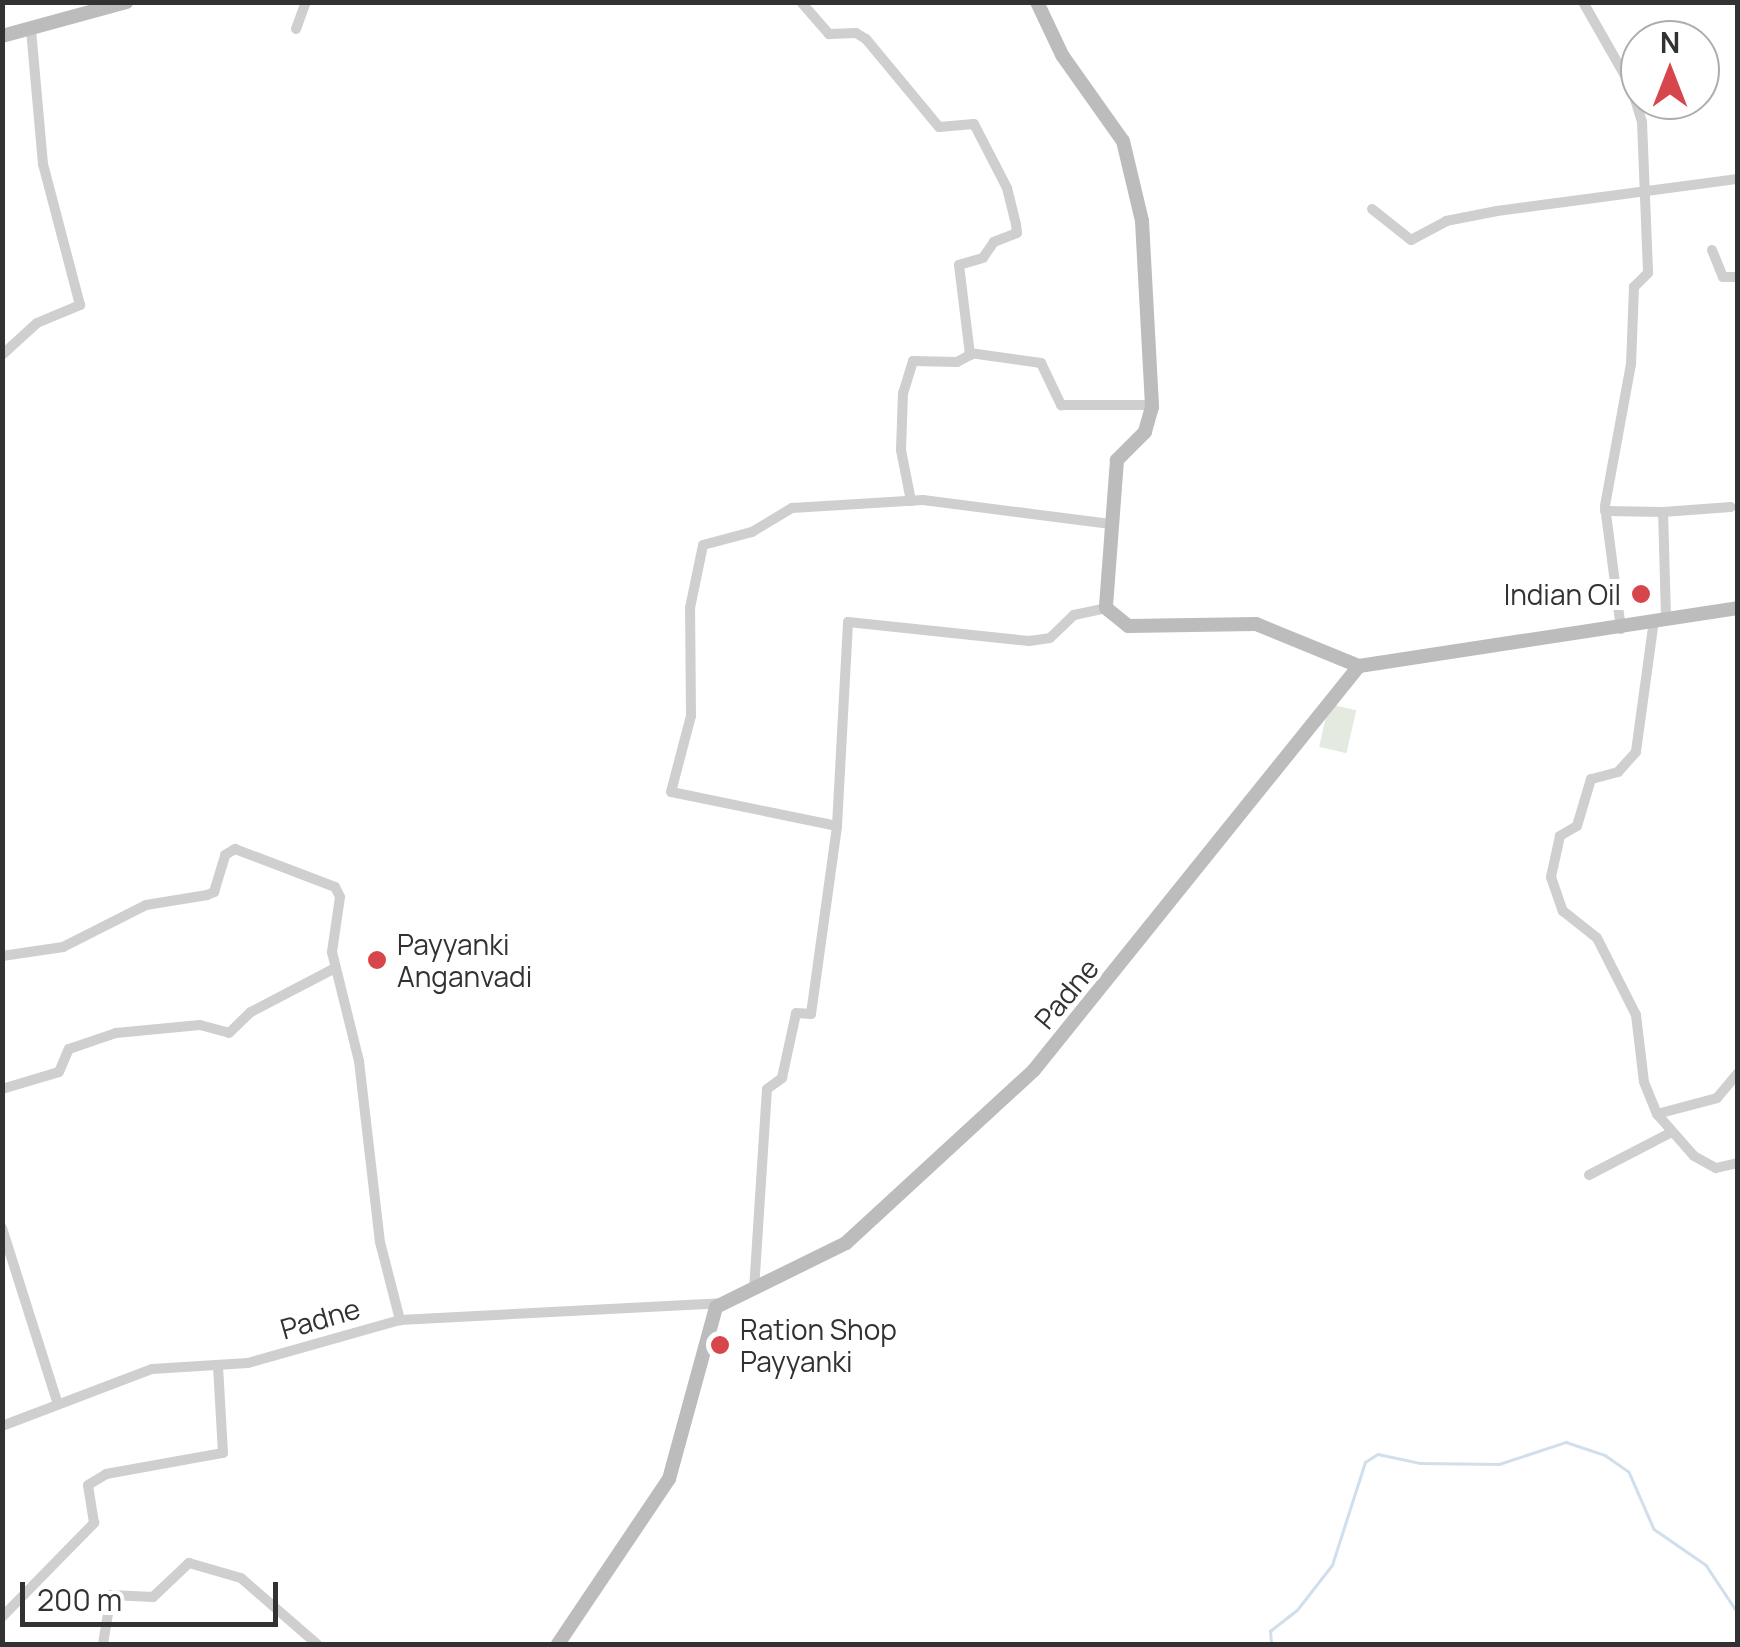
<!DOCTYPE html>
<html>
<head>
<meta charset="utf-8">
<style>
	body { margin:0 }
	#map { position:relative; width:1740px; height:1647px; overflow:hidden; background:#fff; font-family:Manrope,sans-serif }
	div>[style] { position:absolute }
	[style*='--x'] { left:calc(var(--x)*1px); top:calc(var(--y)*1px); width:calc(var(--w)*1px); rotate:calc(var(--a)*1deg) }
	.green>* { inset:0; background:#e4eadf; transform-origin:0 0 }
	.stream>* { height:2.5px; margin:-1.25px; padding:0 1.25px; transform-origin:1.25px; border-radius:1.25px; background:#d0dfeb }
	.street>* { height:10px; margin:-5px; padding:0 5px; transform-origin:5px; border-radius:5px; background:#cfcfcf }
	.secondary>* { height:14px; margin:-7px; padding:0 7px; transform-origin:7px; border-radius:7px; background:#bcbcbc }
	.dots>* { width:28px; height:28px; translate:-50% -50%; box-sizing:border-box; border:5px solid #fff; border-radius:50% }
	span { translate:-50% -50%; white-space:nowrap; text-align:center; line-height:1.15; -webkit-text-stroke:10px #fff; paint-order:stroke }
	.poi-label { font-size:28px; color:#323232 }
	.right { translate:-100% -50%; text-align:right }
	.left { translate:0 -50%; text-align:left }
	.street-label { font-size:28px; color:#323232 }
	.frame { position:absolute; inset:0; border:5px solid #323232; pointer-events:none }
	.north { position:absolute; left:1620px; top:20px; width:100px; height:100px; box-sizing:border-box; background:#fff; border:2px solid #adadad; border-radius:50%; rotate:0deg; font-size:28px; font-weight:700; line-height:40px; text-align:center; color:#323232 }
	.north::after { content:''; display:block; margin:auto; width:35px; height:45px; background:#d7464b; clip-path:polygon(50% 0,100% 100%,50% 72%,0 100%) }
	.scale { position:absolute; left:20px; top:1582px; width:258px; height:45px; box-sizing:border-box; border:5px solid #323232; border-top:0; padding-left:12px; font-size:30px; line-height:35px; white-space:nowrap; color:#323232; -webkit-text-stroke:8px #fff; paint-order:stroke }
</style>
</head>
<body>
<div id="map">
	<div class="green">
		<div style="left:1329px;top:704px;width:28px;height:44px;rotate:13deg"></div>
	</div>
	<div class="stream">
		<div style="--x:1271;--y:1644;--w:13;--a:-94"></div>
		<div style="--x:1270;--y:1631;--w:34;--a:-38"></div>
		<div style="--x:1297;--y:1610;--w:57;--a:-52.1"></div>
		<div style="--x:1332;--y:1565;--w:108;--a:-72.2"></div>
		<div style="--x:1365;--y:1462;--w:15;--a:-32"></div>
		<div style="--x:1378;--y:1454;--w:43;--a:12.1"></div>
		<div style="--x:1420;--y:1463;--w:79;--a:0.7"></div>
		<div style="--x:1499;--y:1464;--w:71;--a:-18.2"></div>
		<div style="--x:1566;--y:1442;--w:41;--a:18.4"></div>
		<div style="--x:1605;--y:1455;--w:29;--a:35"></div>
		<div style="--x:1629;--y:1472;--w:62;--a:66.3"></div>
		<div style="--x:1654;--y:1529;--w:63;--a:34.7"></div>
		<div style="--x:1706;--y:1565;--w:58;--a:56.3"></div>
	</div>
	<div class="street">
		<div style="--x:801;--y:2;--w:43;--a:48.8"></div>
		<div style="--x:829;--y:34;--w:27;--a:-2"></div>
		<div style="--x:856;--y:33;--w:12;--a:31"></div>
		<div style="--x:866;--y:39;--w:114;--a:50.3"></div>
		<div style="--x:939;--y:127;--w:35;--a:-5"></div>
		<div style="--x:974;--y:124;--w:72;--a:62.7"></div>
		<div style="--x:1007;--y:188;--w:38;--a:76"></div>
		<div style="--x:1016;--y:225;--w:8;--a:83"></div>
		<div style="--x:1017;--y:233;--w:25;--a:159"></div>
		<div style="--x:994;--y:242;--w:19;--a:125"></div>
		<div style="--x:983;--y:258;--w:25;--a:164"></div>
		<div style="--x:959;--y:265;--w:91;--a:83"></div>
		<div style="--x:970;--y:355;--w:15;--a:152"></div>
		<div style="--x:957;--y:362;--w:44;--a:-178.7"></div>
		<div style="--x:913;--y:361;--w:34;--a:107"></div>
		<div style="--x:903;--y:393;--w:57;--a:92"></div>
		<div style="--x:901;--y:450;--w:52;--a:78.9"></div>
		<div style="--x:1583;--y:2;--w:97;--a:60.3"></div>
		<div style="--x:1631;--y:86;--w:38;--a:73"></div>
		<div style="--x:1642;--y:122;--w:151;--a:87.7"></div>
		<div style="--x:1648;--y:273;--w:20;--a:135"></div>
		<div style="--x:1634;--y:287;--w:77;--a:92.2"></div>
		<div style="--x:1631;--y:364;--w:144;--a:100.4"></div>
		<div style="--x:1605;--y:506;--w:124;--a:82.6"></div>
		<div style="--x:296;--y:29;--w:29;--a:-70"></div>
		<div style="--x:1372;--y:209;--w:50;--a:38.5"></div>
		<div style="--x:1411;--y:240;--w:40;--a:-28"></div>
		<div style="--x:1446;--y:221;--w:52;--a:-11.1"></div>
		<div style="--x:1497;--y:211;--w:243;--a:-7.6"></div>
		<div style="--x:1712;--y:250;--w:29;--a:68"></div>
		<div style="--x:1723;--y:277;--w:15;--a:0"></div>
		<div style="--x:970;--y:353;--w:72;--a:8"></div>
		<div style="--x:1041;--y:363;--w:47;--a:64.5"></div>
		<div style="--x:1061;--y:405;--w:90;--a:0"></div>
		<div style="--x:2;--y:355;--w:47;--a:-42.4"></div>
		<div style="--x:37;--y:323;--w:47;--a:-22.7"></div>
		<div style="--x:80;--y:305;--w:146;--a:-104.7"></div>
		<div style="--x:43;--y:164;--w:136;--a:-95.1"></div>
		<div style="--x:1605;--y:511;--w:58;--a:1"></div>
		<div style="--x:1666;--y:617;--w:105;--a:-91.6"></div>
		<div style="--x:1663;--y:512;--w:68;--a:-4.2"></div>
		<div style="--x:1654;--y:620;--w:133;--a:97.8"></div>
		<div style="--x:1636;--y:752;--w:27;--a:132"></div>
		<div style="--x:1618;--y:772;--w:28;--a:165"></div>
		<div style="--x:1591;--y:779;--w:49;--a:106.6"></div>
		<div style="--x:1577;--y:826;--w:20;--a:150"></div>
		<div style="--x:1560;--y:836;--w:42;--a:102.4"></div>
		<div style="--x:1551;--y:877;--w:36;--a:71"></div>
		<div style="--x:1563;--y:911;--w:43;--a:38.5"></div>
		<div style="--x:1597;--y:938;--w:86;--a:63.1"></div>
		<div style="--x:1636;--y:1015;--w:67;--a:83.2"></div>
		<div style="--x:1644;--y:1082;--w:35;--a:68"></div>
		<div style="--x:1657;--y:1114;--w:56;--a:48.6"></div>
		<div style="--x:1694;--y:1156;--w:25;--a:29"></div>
		<div style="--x:1716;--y:1168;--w:23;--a:-13"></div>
		<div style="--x:837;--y:826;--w:204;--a:-86.9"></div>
		<div style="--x:848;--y:622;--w:182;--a:6"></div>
		<div style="--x:1029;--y:641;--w:21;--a:-8"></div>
		<div style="--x:1050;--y:638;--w:33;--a:-44"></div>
		<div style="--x:1074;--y:615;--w:33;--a:-12"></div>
		<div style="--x:2;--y:956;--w:62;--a:-8.4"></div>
		<div style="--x:63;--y:947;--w:93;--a:-26.8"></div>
		<div style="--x:146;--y:905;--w:62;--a:-9.3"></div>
		<div style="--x:207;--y:895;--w:8;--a:-23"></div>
		<div style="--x:214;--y:892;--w:39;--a:-73"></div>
		<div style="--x:225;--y:855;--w:12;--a:-31"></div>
		<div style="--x:235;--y:849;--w:107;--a:20.8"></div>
		<div style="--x:335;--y:887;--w:11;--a:63"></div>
		<div style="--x:340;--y:897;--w:56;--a:98.3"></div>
		<div style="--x:332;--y:952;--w:112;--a:76.1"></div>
		<div style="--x:359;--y:1061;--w:182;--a:83.4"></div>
		<div style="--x:380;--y:1242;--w:81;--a:75.6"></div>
		<div style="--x:2;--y:1089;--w:59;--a:-16.6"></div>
		<div style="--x:59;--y:1072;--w:25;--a:-67"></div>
		<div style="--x:69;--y:1049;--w:50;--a:-18.8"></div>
		<div style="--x:116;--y:1033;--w:84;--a:-5.4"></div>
		<div style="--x:200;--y:1025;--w:30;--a:15"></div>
		<div style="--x:229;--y:1033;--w:30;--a:-44"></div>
		<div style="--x:251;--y:1012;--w:95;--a:-27.6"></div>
		<div style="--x:1657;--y:1114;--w:62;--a:-14.9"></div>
		<div style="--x:1717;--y:1098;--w:33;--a:-50"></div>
		<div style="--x:1589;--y:1175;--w:91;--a:-27.4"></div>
		<div style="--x:2;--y:1228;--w:182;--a:72.4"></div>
		<div style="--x:754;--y:1290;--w:201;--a:-86.3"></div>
		<div style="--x:767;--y:1089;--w:19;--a:-36"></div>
		<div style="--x:782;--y:1078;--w:66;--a:-77.8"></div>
		<div style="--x:796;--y:1013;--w:15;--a:4"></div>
		<div style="--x:811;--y:1014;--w:190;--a:-82.1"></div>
		<div style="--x:837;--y:826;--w:169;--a:-168.4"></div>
		<div style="--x:671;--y:792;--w:79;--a:-75.3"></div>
		<div style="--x:691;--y:716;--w:108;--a:-90.5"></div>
		<div style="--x:690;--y:608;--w:64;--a:-78.3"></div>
		<div style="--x:703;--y:545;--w:51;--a:-14.9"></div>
		<div style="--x:752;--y:532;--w:47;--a:-31"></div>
		<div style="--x:792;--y:508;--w:131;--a:-3.5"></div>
		<div style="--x:923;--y:500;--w:189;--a:7.3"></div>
		<div style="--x:2;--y:1426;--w:160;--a:-20.8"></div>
		<div style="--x:152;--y:1369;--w:96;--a:-3.6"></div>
		<div style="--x:248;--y:1363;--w:158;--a:-15.8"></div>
		<div style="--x:400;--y:1320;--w:321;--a:-3"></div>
		<div style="--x:2;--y:1617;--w:132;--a:-45.6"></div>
		<div style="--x:94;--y:1523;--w:38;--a:-99"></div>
		<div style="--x:88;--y:1485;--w:21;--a:-31"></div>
		<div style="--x:106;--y:1474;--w:119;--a:-10.2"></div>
		<div style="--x:223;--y:1453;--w:87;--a:-93.3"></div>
		<div style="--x:103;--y:1644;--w:50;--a:-80.7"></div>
		<div style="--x:111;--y:1595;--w:42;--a:2.7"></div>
		<div style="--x:153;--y:1597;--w:50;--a:-43.4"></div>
		<div style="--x:189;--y:1563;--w:54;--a:16.1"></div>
		<div style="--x:241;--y:1578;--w:101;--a:41"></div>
	</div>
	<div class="secondary">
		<div style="--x:1037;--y:2;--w:59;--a:64.7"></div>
		<div style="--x:1062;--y:55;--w:105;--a:54.7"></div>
		<div style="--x:1123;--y:141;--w:82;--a:76.6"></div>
		<div style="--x:1142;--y:221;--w:186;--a:86.9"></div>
		<div style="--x:1152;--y:407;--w:26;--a:106"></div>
		<div style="--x:1145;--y:432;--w:40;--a:135"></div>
		<div style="--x:1117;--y:460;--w:148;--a:94.3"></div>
		<div style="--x:1106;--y:608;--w:28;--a:39"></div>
		<div style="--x:1128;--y:626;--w:128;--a:-0.9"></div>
		<div style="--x:1256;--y:624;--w:111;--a:22.2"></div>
		<div style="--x:1359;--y:666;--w:383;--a:-8.7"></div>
		<div style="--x:2;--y:36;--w:129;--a:-15.3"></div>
		<div style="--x:558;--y:1644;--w:199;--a:-56.1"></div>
		<div style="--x:669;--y:1479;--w:178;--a:-74.7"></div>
		<div style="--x:716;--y:1307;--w:145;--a:-26.2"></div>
		<div style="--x:846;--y:1243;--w:255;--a:-42.6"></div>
		<div style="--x:1034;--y:1070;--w:518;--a:-51.18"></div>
	</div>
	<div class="dots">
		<div style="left:1641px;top:594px;background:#d7464b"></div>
		<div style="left:377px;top:960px;background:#d7464b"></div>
		<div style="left:720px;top:1345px;background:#d7464b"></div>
	</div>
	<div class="poi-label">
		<span class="right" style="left:1621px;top:594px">Indian Oil</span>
		<span class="left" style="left:397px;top:960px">Payyanki<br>Anganvadi</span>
		<span class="left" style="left:740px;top:1345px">Ration Shop<br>Payyanki</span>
	</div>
	<div class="street-label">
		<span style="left:1066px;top:993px;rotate:-50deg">Padne</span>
		<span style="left:320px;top:1318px;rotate:-16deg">Padne</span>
	</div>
	<div class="frame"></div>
	<div class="north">N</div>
	<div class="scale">200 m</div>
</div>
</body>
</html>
